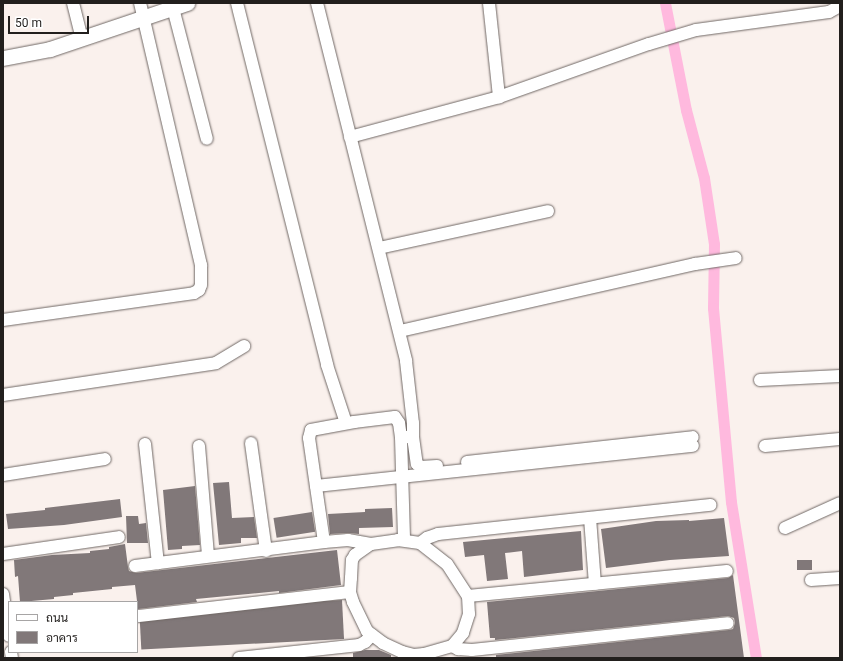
<!DOCTYPE html>
<html>
<head>
<meta charset="utf-8">
<style>
	body { margin:0 }
	#map { position:relative; width:843px; height:661px; overflow:hidden; background:#faf1ed; font-family:Roboto,Sarabun,sans-serif }
	div>[style] { position:absolute }
	[style*='--x'] { left:calc(var(--x)*1px); top:calc(var(--y)*1px); width:calc(var(--w)*1px); rotate:calc(var(--a)*1deg) }
	.canal>* { height:11px; margin:-5.5px; padding:0 5.5px; transform-origin:5.5px; border-radius:5.5px; background:#ffb9de }
	.building>* { inset:0; background:#817879; transform-origin:0 0 }
	.roads { filter:drop-shadow(0 0 1px #706865) drop-shadow(0 0 1px #706865) }
	.minor>* { height:12px; margin:-6px; padding:0 6px; transform-origin:6px; border-radius:6px; background:#fff }
	.tertiary>* { height:15px; margin:-7.5px; padding:0 7.5px; transform-origin:7.5px; border-radius:7.5px; background:#fff }
	span { translate:-50% -50%; white-space:nowrap; text-align:center; line-height:1.15; -webkit-text-stroke:3px #fff; paint-order:stroke }
	.frame { position:absolute; inset:0; border:4px solid #221f1d; pointer-events:none }
	.legend { position:absolute; left:8px; top:601px; width:130px; height:52px; box-sizing:border-box; background:#fff; border:1px solid #a7a5a5; margin:0; padding:5px 7px; list-style:none; font-size:12px; color:#221f1d }
	.legend li { display:flex; align-items:center; gap:8px; height:20px }
	.legend b { width:20px; border:1px solid #a7a5a5 }
	.scale { position:absolute; left:8px; top:16px; width:81px; height:18px; box-sizing:border-box; border:2px solid #221f1d; border-top:0; padding-left:5px; font-size:12px; line-height:14px; white-space:nowrap; color:#221f1d; -webkit-text-stroke:3px #fff; paint-order:stroke }
</style>
</head>
<body>
<div id="map">
	<div class="canal">
		<div style="--x:665;--y:3;--w:109;--a:78.9"></div>
		<div style="--x:686;--y:110;--w:70;--a:75.2"></div>
		<div style="--x:704;--y:178;--w:67;--a:81.4"></div>
		<div style="--x:714;--y:244;--w:64;--a:90.9"></div>
		<div style="--x:713;--y:308;--w:195;--a:84.7"></div>
		<div style="--x:731;--y:502;--w:158;--a:80.9"></div>
	</div>
	<div class="building">
		<div style="clip-path:polygon(229px 482px,232px 518px,254px 517px,257px 538px,241px 538px,241px 543px,219px 545px,213px 483px)"></div>
		<div style="clip-path:polygon(195px 486px,200px 545px,182px 546px,182px 549px,168px 550px,163px 490px)"></div>
		<div style="clip-path:polygon(120px 499px,122px 517px,64px 525px,8px 529px,6px 514px,45px 510px,45px 508px)"></div>
		<div style="clip-path:polygon(392px 508px,393px 527px,359px 528px,359px 534px,348px 533px,330px 534px,328px 514px,365px 512px,365px 509px)"></div>
		<div style="left:312px;top:512px;width:20px;height:39px;rotate:81deg"></div>
		<div style="clip-path:polygon(126px 516px,138px 516px,139px 524px,146px 523px,148px 543px,127px 543px)"></div>
		<div style="clip-path:polygon(724px 518px,729px 556px,670px 560px,606px 568px,601px 529px,656px 521px,689px 520px,689px 521px)"></div>
		<div style="clip-path:polygon(581px 531px,583px 570px,524px 577px,522px 551px,505px 553px,508px 579px,487px 581px,484px 555px,465px 557px,463px 542px)"></div>
		<div style="clip-path:polygon(125px 544px,128px 567px,129px 571px,136px 573px,337px 550px,341px 585px,279px 593px,279px 591px,196px 599px,197px 602px,138px 609px,135px 585px,112px 587px,112px 589px,73px 593px,73px 595px,54px 597px,54px 599px,20px 602px,18px 576px,15px 577px,14px 560px,52px 555px,90px 553px,90px 551px,109px 549px,109px 547px)"></div>
		<div style="left:812px;top:560px;width:10px;height:15px;rotate:90deg"></div>
		<div style="clip-path:polygon(733px 575px,744px 658px,496px 658px,496px 655px,729px 630px,733px 629px,735px 623px,734px 618px,728px 616px,495px 640px,495px 638px,490px 638px,487px 602px,728px 578px)"></div>
		<div style="left:342px;top:600px;width:39px;height:203px;rotate:87deg"></div>
		<div style="clip-path:polygon(365px 650px,379px 650px,391px 655px,391px 658px,353px 658px,353px 653px)"></div>
	</div>
	<div class="roads">
		<div class="minor">
			<div style="--x:73;--y:3;--w:36;--a:76"></div>
			<div style="--x:237;--y:3;--w:373;--a:76"></div>
			<div style="--x:327;--y:365;--w:61;--a:71.9"></div>
			<div style="--x:317;--y:3;--w:369;--a:76"></div>
			<div style="--x:406;--y:361;--w:62;--a:83.6"></div>
			<div style="--x:413;--y:423;--w:14;--a:90"></div>
			<div style="--x:413;--y:437;--w:12;--a:180"></div>
			<div style="--x:401;--y:437;--w:103;--a:88.3"></div>
			<div style="--x:489;--y:3;--w:95;--a:83.9"></div>
			<div style="--x:173;--y:8;--w:135;--a:75.5"></div>
			<div style="--x:350;--y:137;--w:154;--a:-15"></div>
			<div style="--x:499;--y:97;--w:159;--a:-19.5"></div>
			<div style="--x:649;--y:44;--w:49;--a:-16.6"></div>
			<div style="--x:696;--y:30;--w:134;--a:-7.7"></div>
			<div style="--x:829;--y:12;--w:13;--a:-29"></div>
			<div style="--x:379;--y:248;--w:173;--a:-12.3"></div>
			<div style="--x:3;--y:320;--w:193;--a:-8"></div>
			<div style="--x:194;--y:293;--w:6;--a:-31"></div>
			<div style="--x:199;--y:290;--w:5;--a:-68"></div>
			<div style="--x:201;--y:285;--w:20;--a:-90"></div>
			<div style="--x:201;--y:265;--w:269;--a:-103.1"></div>
			<div style="--x:400;--y:331;--w:303;--a:-12.8"></div>
			<div style="--x:695;--y:264;--w:41;--a:-8.3"></div>
			<div style="--x:760;--y:380;--w:80;--a:-2.9"></div>
			<div style="--x:3;--y:395;--w:215;--a:-8.5"></div>
			<div style="--x:216;--y:363;--w:33;--a:-31"></div>
			<div style="--x:413;--y:437;--w:27;--a:82"></div>
			<div style="--x:417;--y:464;--w:5;--a:37"></div>
			<div style="--x:421;--y:467;--w:16;--a:-4"></div>
			<div style="--x:251;--y:443;--w:109;--a:82.1"></div>
			<div style="--x:145;--y:444;--w:120;--a:83.8"></div>
			<div style="--x:199;--y:446;--w:110;--a:85.3"></div>
			<div style="--x:765;--y:446;--w:75;--a:-5.3"></div>
			<div style="--x:467;--y:462;--w:227;--a:-6.3"></div>
			<div style="--x:3;--y:475;--w:103;--a:-8.9"></div>
			<div style="--x:316;--y:486;--w:379;--a:-6.1"></div>
			<div style="--x:590;--y:518;--w:66;--a:85.7"></div>
			<div style="--x:785;--y:528;--w:60;--a:-24.4"></div>
			<div style="--x:398;--y:540;--w:22;--a:8"></div>
			<div style="--x:420;--y:543;--w:34;--a:38"></div>
			<div style="--x:447;--y:564;--w:38;--a:57"></div>
			<div style="--x:468;--y:596;--w:18;--a:87"></div>
			<div style="--x:469;--y:614;--w:20;--a:108"></div>
			<div style="--x:463;--y:633;--w:17;--a:130"></div>
			<div style="--x:452;--y:646;--w:29;--a:164"></div>
			<div style="--x:424;--y:654;--w:10;--a:174"></div>
			<div style="--x:414;--y:655;--w:12;--a:-166"></div>
			<div style="--x:402;--y:652;--w:21;--a:-155"></div>
			<div style="--x:383;--y:643;--w:20;--a:-143"></div>
			<div style="--x:367;--y:631;--w:32;--a:-116"></div>
			<div style="--x:353;--y:602;--w:10;--a:-107"></div>
			<div style="--x:350;--y:592;--w:14;--a:-86"></div>
			<div style="--x:351;--y:578;--w:18;--a:-87"></div>
			<div style="--x:352;--y:560;--w:6;--a:-59"></div>
			<div style="--x:355;--y:555;--w:19;--a:-35"></div>
			<div style="--x:371;--y:544;--w:27;--a:-8"></div>
			<div style="--x:324;--y:542;--w:105;--a:-98.2"></div>
			<div style="--x:309;--y:438;--w:8;--a:-76"></div>
			<div style="--x:311;--y:430;--w:44;--a:-10.5"></div>
			<div style="--x:354;--y:422;--w:41;--a:-7"></div>
			<div style="--x:395;--y:417;--w:7;--a:56"></div>
			<div style="--x:399;--y:423;--w:14;--a:82"></div>
			<div style="--x:420;--y:543;--w:9;--a:-36"></div>
			<div style="--x:427;--y:538;--w:12;--a:-20"></div>
			<div style="--x:438;--y:534;--w:274;--a:-6.1"></div>
			<div style="--x:3;--y:554;--w:117;--a:-8.3"></div>
			<div style="--x:135;--y:566;--w:191;--a:-7.2"></div>
			<div style="--x:324;--y:542;--w:24;--a:-5"></div>
			<div style="--x:348;--y:540;--w:23;--a:10"></div>
			<div style="--x:811;--y:580;--w:29;--a:-4"></div>
			<div style="--x:3;--y:594;--w:42;--a:81.9"></div>
			<div style="--x:468;--y:596;--w:260;--a:-5.5"></div>
			<div style="--x:139;--y:616;--w:212;--a:-6.5"></div>
			<div style="--x:452;--y:646;--w:7;--a:27"></div>
			<div style="--x:458;--y:649;--w:14;--a:4"></div>
			<div style="--x:472;--y:650;--w:257;--a:-6"></div>
			<div style="--x:11;--y:652;--w:6;--a:81"></div>
			<div style="--x:239;--y:658;--w:121;--a:-6.2"></div>
			<div style="--x:359;--y:645;--w:7;--a:-27"></div>
			<div style="--x:365;--y:642;--w:10;--a:-45"></div>
		</div>
		<div class="tertiary">
			<div style="--x:3;--y:58;--w:48;--a:-10.8"></div>
			<div style="--x:50;--y:49;--w:145;--a:-18.6"></div>
		</div>
	</div>
	<div class="frame"></div>
	<ul class="legend">
	<li><b style="height:5px;background:#fff"></b>ถนน</li>
	<li><b style="height:11px;background:#817879"></b>อาคาร</li>
	</ul>
	<div class="scale">50 m</div>
</div>
</body>
</html>
